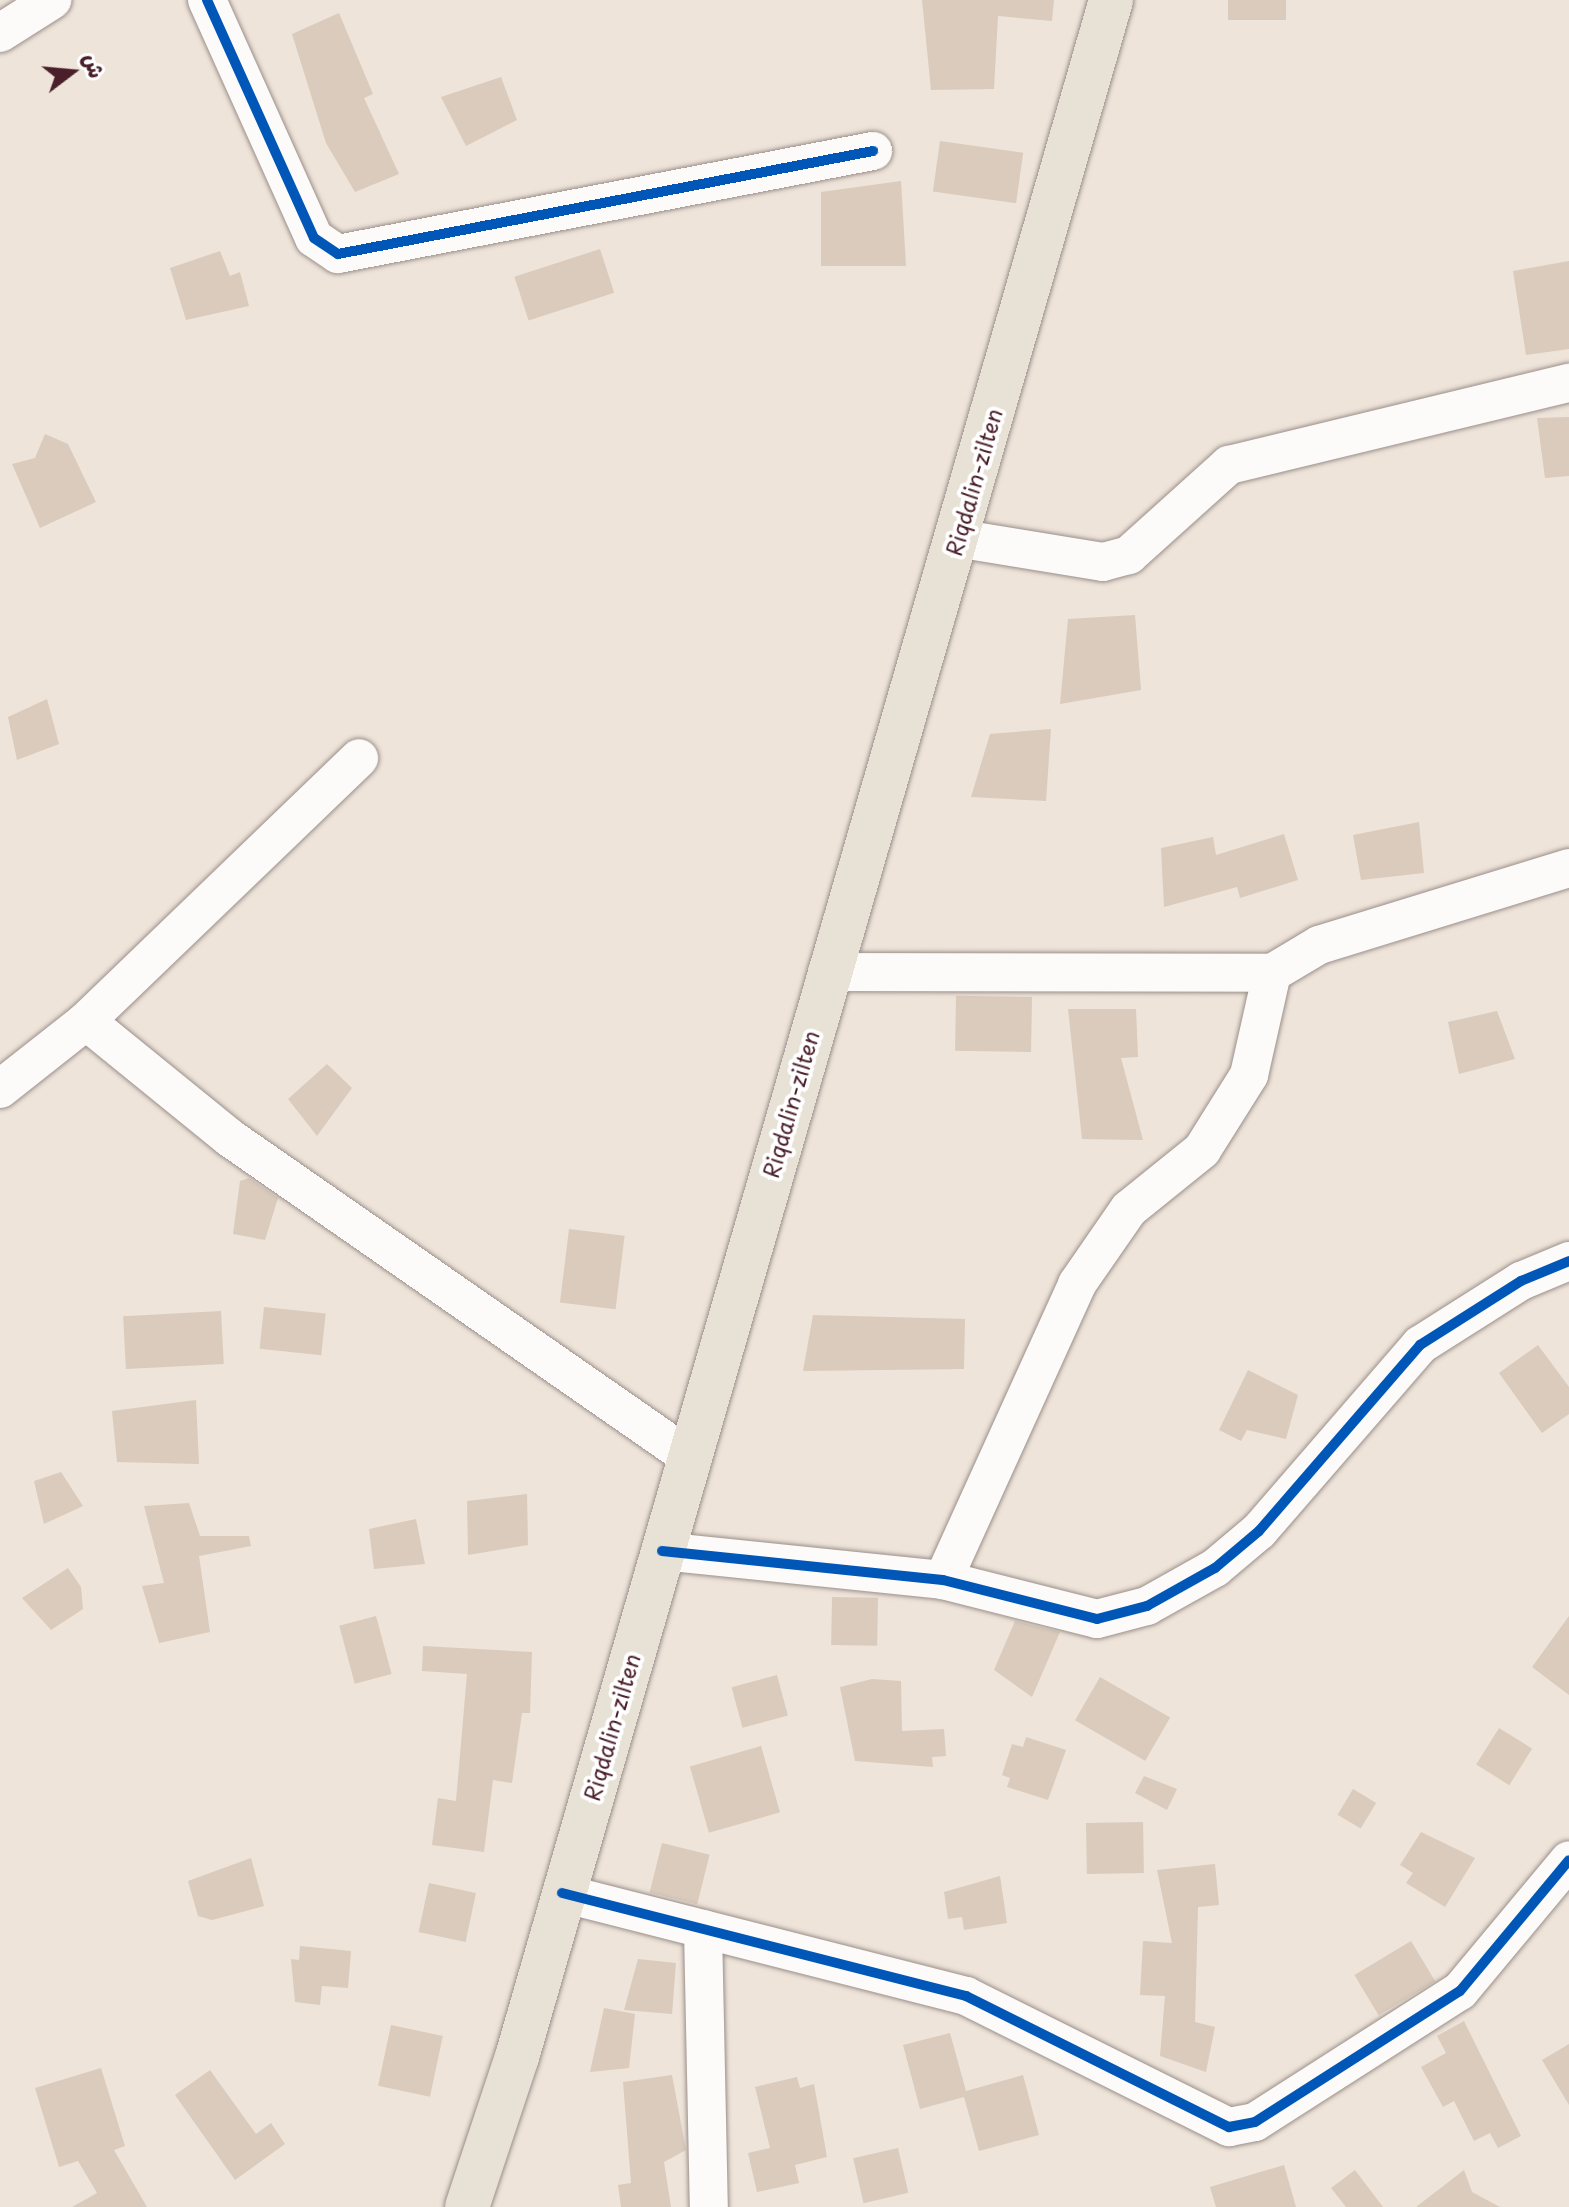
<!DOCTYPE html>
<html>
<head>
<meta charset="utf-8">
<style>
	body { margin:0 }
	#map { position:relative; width:1569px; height:2207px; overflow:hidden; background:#eee4d9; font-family:"Playpen Sans","Playpen Sans Arabic",sans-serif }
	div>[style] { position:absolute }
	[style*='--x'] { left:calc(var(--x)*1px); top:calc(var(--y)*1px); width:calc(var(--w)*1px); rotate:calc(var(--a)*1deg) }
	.building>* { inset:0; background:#dacbbc; transform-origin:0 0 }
	.roads { filter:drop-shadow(0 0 2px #9b8f8b) drop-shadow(0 0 2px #9b8f8b) }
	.minor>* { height:38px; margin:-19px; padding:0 19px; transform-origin:19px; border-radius:19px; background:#fcfbf9 }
	.major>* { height:44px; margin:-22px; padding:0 22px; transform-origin:22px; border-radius:22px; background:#e8e1d6 }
	.cycleway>* { height:10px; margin:-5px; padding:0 5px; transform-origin:5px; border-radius:5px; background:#0057b8 }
	span { translate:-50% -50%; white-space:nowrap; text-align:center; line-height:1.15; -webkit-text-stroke:8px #fff; paint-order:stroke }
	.street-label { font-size:22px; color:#4a1f2b }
	.north { position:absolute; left:32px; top:32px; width:80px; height:80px; -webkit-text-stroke:6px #fff; paint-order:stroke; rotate:74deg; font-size:22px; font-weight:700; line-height:32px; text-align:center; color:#4a1f2b }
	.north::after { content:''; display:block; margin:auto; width:28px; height:36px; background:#4a1f2b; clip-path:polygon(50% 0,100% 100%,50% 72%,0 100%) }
</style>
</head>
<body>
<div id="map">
	<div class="building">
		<div style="clip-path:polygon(922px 0,1054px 0,1052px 21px,998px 16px,994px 89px,931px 90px)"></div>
		<div style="left:1228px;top:0;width:58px;height:20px"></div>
		<div style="clip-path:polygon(339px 13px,373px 94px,364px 98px,399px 174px,355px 192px,326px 143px,292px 34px)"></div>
		<div style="clip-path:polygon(501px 77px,517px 120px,466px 146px,441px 97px)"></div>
		<div style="left:940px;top:141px;width:84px;height:51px;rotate:8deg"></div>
		<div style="clip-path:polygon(901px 181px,906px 266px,821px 266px,821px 192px)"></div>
		<div style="left:600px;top:249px;width:46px;height:90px;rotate:72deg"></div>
		<div style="clip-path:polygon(220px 251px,230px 276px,240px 272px,249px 306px,186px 320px,170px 268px)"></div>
		<div style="clip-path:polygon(1569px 261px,1569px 349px,1526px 355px,1513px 271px)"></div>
		<div style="clip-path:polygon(1569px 417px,1569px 476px,1545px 478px,1537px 418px)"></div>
		<div style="clip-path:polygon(45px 434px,68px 444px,96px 502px,40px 528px,12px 464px,35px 458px)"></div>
		<div style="clip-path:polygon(1135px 615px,1141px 690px,1060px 704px,1068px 619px)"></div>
		<div style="clip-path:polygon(47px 699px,59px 744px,17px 760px,8px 717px)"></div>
		<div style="clip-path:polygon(1051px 729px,1046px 801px,971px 797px,990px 734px)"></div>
		<div style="clip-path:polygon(1419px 822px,1424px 873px,1361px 880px,1353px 835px)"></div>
		<div style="clip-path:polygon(1284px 834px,1298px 880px,1240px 898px,1237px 887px,1164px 907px,1161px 848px,1213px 837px,1216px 855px)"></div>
		<div style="left:1032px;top:997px;width:55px;height:76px;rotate:91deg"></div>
		<div style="clip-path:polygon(1068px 1009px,1136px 1009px,1138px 1057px,1121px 1058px,1143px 1140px,1082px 1139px)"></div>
		<div style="clip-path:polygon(1497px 1011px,1515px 1059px,1459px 1074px,1448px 1022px)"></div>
		<div style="clip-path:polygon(327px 1064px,352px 1088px,317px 1136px,288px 1099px)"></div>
		<div style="clip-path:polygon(249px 1178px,278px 1198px,265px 1240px,233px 1234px,240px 1181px)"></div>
		<div style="left:569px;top:1229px;width:56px;height:74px;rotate:7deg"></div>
		<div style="left:264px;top:1307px;width:62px;height:42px;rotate:6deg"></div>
		<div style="left:221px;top:1311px;width:53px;height:98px;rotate:87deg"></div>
		<div style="clip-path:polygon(813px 1315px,965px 1319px,964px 1369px,803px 1371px)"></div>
		<div style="clip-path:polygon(1538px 1345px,1569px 1387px,1569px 1414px,1542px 1433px,1499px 1373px)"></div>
		<div style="clip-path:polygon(1248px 1370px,1298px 1395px,1286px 1439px,1247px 1430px,1241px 1441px,1219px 1430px)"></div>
		<div style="clip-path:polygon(196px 1400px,199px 1464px,117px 1462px,112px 1411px)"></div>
		<div style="clip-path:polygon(61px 1472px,83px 1506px,44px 1524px,34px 1481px)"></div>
		<div style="clip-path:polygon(527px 1494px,528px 1545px,468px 1555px,467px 1501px)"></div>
		<div style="clip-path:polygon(189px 1503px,200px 1536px,249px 1536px,251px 1546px,199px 1556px,210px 1632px,159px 1643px,142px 1586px,164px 1583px,144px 1506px)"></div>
		<div style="clip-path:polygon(416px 1519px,425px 1564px,374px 1569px,369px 1529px)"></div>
		<div style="clip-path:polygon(68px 1568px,81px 1587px,83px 1609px,51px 1630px,22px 1598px)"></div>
		<div style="left:832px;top:1597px;width:46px;height:48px;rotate:1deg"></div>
		<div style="left:376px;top:1616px;width:60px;height:38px;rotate:75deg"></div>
		<div style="clip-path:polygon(1569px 1616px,1569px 1695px,1532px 1667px)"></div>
		<div style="clip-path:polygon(1015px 1621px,1060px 1632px,1032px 1697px,994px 1670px)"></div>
		<div style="clip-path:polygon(423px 1646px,532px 1652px,530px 1713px,522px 1713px,512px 1783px,493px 1780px,484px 1852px,432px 1845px,438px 1798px,456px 1801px,467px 1674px,422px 1671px)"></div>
		<div style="left:777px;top:1675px;width:42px;height:47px;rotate:75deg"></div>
		<div style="left:1100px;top:1677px;width:81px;height:50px;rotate:30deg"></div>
		<div style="clip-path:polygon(872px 1679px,901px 1681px,902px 1731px,944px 1729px,946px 1756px,932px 1757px,933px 1767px,855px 1761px,840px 1687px)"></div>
		<div style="left:1499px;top:1728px;width:39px;height:43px;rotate:32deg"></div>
		<div style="clip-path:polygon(1026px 1737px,1066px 1750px,1048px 1800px,1007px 1787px,1010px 1778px,1002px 1775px,1012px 1744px,1023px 1747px)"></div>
		<div style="left:761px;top:1746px;width:69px;height:74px;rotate:74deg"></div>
		<div style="clip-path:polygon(1144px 1776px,1177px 1789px,1167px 1810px,1135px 1793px)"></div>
		<div style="left:1353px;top:1789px;width:27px;height:30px;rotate:31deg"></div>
		<div style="left:1143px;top:1822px;width:51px;height:57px;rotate:89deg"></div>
		<div style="clip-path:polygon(1421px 1832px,1475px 1858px,1445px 1907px,1406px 1883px,1413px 1873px,1400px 1865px)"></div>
		<div style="left:662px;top:1843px;width:49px;height:51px;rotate:14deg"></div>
		<div style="clip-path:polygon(251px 1858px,264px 1906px,212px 1920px,198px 1916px,188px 1881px)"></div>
		<div style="clip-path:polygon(1215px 1864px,1219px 1905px,1198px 1907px,1195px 2022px,1215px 2027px,1206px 2072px,1160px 2056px,1165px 1996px,1140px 1995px,1143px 1941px,1172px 1943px,1157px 1870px)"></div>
		<div style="clip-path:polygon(1000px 1876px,1007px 1923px,964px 1930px,962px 1917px,948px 1919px,944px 1892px)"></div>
		<div style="left:429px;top:1883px;width:48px;height:50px;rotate:12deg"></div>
		<div style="left:1411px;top:1941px;width:47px;height:66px;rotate:59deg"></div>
		<div style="clip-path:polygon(300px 1946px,351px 1951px,348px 1988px,322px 1986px,320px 2005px,295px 2002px,291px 1959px,299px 1960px)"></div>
		<div style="clip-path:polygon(638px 1959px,676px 1963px,672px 2014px,624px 2010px)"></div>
		<div style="clip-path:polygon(604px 2008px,635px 2014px,629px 2068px,590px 2072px)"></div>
		<div style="clip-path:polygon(1464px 2021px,1521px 2136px,1498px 2148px,1490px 2133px,1474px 2141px,1454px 2101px,1443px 2107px,1421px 2067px,1446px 2053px,1437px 2036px)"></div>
		<div style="left:391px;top:2025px;width:53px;height:62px;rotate:12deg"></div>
		<div style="clip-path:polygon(950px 2033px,966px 2091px,1023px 2075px,1039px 2135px,979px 2151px,964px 2097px,920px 2109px,903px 2045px)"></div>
		<div style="clip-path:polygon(1569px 2044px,1569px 2105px,1542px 2060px)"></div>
		<div style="clip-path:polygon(101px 2068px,125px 2146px,114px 2150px,147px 2207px,72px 2207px,97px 2193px,78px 2161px,59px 2167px,35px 2088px)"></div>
		<div style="clip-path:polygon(210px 2070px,256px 2134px,271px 2123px,285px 2144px,235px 2180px,175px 2095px)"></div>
		<div style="clip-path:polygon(672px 2075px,686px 2150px,664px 2162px,671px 2207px,621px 2207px,618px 2185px,631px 2183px,623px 2082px)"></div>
		<div style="clip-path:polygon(797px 2077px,800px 2088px,814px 2084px,827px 2157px,795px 2165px,799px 2183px,757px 2192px,748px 2153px,770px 2148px,755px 2087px)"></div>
		<div style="left:898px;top:2148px;width:46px;height:46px;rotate:77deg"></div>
		<div style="clip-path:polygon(1284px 2165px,1296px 2207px,1216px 2207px,1210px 2187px)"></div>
		<div style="clip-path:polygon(1355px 2170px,1383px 2207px,1346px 2207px,1331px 2188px)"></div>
		<div style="clip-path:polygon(1464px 2170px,1472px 2192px,1500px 2207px,1416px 2207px)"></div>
	</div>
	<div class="roads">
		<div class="minor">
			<div style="--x:207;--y:0;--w:261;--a:65.8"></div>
			<div style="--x:314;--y:238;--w:29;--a:34"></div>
			<div style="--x:338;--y:254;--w:545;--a:-10.9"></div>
			<div style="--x:0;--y:33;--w:62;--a:-32.4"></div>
			<div style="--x:956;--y:538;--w:149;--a:9.3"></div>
			<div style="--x:1103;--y:562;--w:27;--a:-15"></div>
			<div style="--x:1129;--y:555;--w:135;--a:-42"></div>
			<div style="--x:1229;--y:465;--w:350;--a:-13.6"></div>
			<div style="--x:827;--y:972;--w:445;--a:0.1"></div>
			<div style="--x:1272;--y:973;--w:55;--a:-30.8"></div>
			<div style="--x:1319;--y:945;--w:262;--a:-17.1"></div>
			<div style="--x:86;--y:1021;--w:186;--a:39.1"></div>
			<div style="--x:230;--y:1138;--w:559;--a:34.8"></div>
			<div style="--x:0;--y:1089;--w:110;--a:-38.3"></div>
			<div style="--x:86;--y:1021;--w:379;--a:-43.9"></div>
			<div style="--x:662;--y:1551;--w:282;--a:5.9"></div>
			<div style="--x:943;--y:1580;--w:159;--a:14.2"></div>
			<div style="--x:1097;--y:1619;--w:52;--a:-14.6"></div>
			<div style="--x:1147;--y:1606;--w:78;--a:-29.2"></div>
			<div style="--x:1215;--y:1568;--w:57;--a:-40.1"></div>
			<div style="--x:1259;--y:1531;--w:246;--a:-49.1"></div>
			<div style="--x:1420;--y:1345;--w:120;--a:-32.4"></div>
			<div style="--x:1521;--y:1281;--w:52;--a:-22.6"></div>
			<div style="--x:943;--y:1580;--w:325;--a:-65.6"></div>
			<div style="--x:1077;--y:1284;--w:91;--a:-55.3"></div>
			<div style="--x:1129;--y:1209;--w:94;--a:-38.9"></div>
			<div style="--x:1202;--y:1150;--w:89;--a:-57.9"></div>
			<div style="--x:1249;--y:1075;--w:105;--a:-77.3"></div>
			<div style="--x:562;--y:1893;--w:417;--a:14.3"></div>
			<div style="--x:966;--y:1996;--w:294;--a:26.5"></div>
			<div style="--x:1229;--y:2127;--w:26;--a:-11"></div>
			<div style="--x:1255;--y:2122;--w:243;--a:-32.6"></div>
			<div style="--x:1460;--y:1991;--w:170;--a:-50.2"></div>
			<div style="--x:703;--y:1929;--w:278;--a:88.8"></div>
		</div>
		<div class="major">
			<div style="--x:467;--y:2207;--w:158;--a:-71.6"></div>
			<div style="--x:517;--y:2057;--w:2141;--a:-73.89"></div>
		</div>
	</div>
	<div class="cycleway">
		<div style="--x:207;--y:0;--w:261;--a:65.8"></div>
		<div style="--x:314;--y:238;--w:29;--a:34"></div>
		<div style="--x:338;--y:254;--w:545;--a:-10.9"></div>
		<div style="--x:662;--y:1551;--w:282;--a:5.9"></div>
		<div style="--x:943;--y:1580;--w:159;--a:14.2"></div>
		<div style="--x:1097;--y:1619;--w:52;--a:-14.6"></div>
		<div style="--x:1147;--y:1606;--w:78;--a:-29.2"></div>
		<div style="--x:1215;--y:1568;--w:57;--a:-40.1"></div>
		<div style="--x:1259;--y:1531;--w:246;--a:-49.1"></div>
		<div style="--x:1420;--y:1345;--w:120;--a:-32.4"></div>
		<div style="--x:1521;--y:1281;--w:52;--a:-22.6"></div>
		<div style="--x:562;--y:1893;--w:417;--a:14.3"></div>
		<div style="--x:966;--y:1996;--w:294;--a:26.5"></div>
		<div style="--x:1229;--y:2127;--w:26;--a:-11"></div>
		<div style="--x:1255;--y:2122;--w:243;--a:-32.6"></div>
		<div style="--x:1460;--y:1991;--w:170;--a:-50.2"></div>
	</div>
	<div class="street-label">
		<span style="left:973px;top:482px;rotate:-74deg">Riqdalin-zilten</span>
		<span style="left:790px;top:1104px;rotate:-74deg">Riqdalin-zilten</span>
		<span style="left:611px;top:1727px;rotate:-74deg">Riqdalin-zilten</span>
	</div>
	<div class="north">ش</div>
</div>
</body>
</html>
